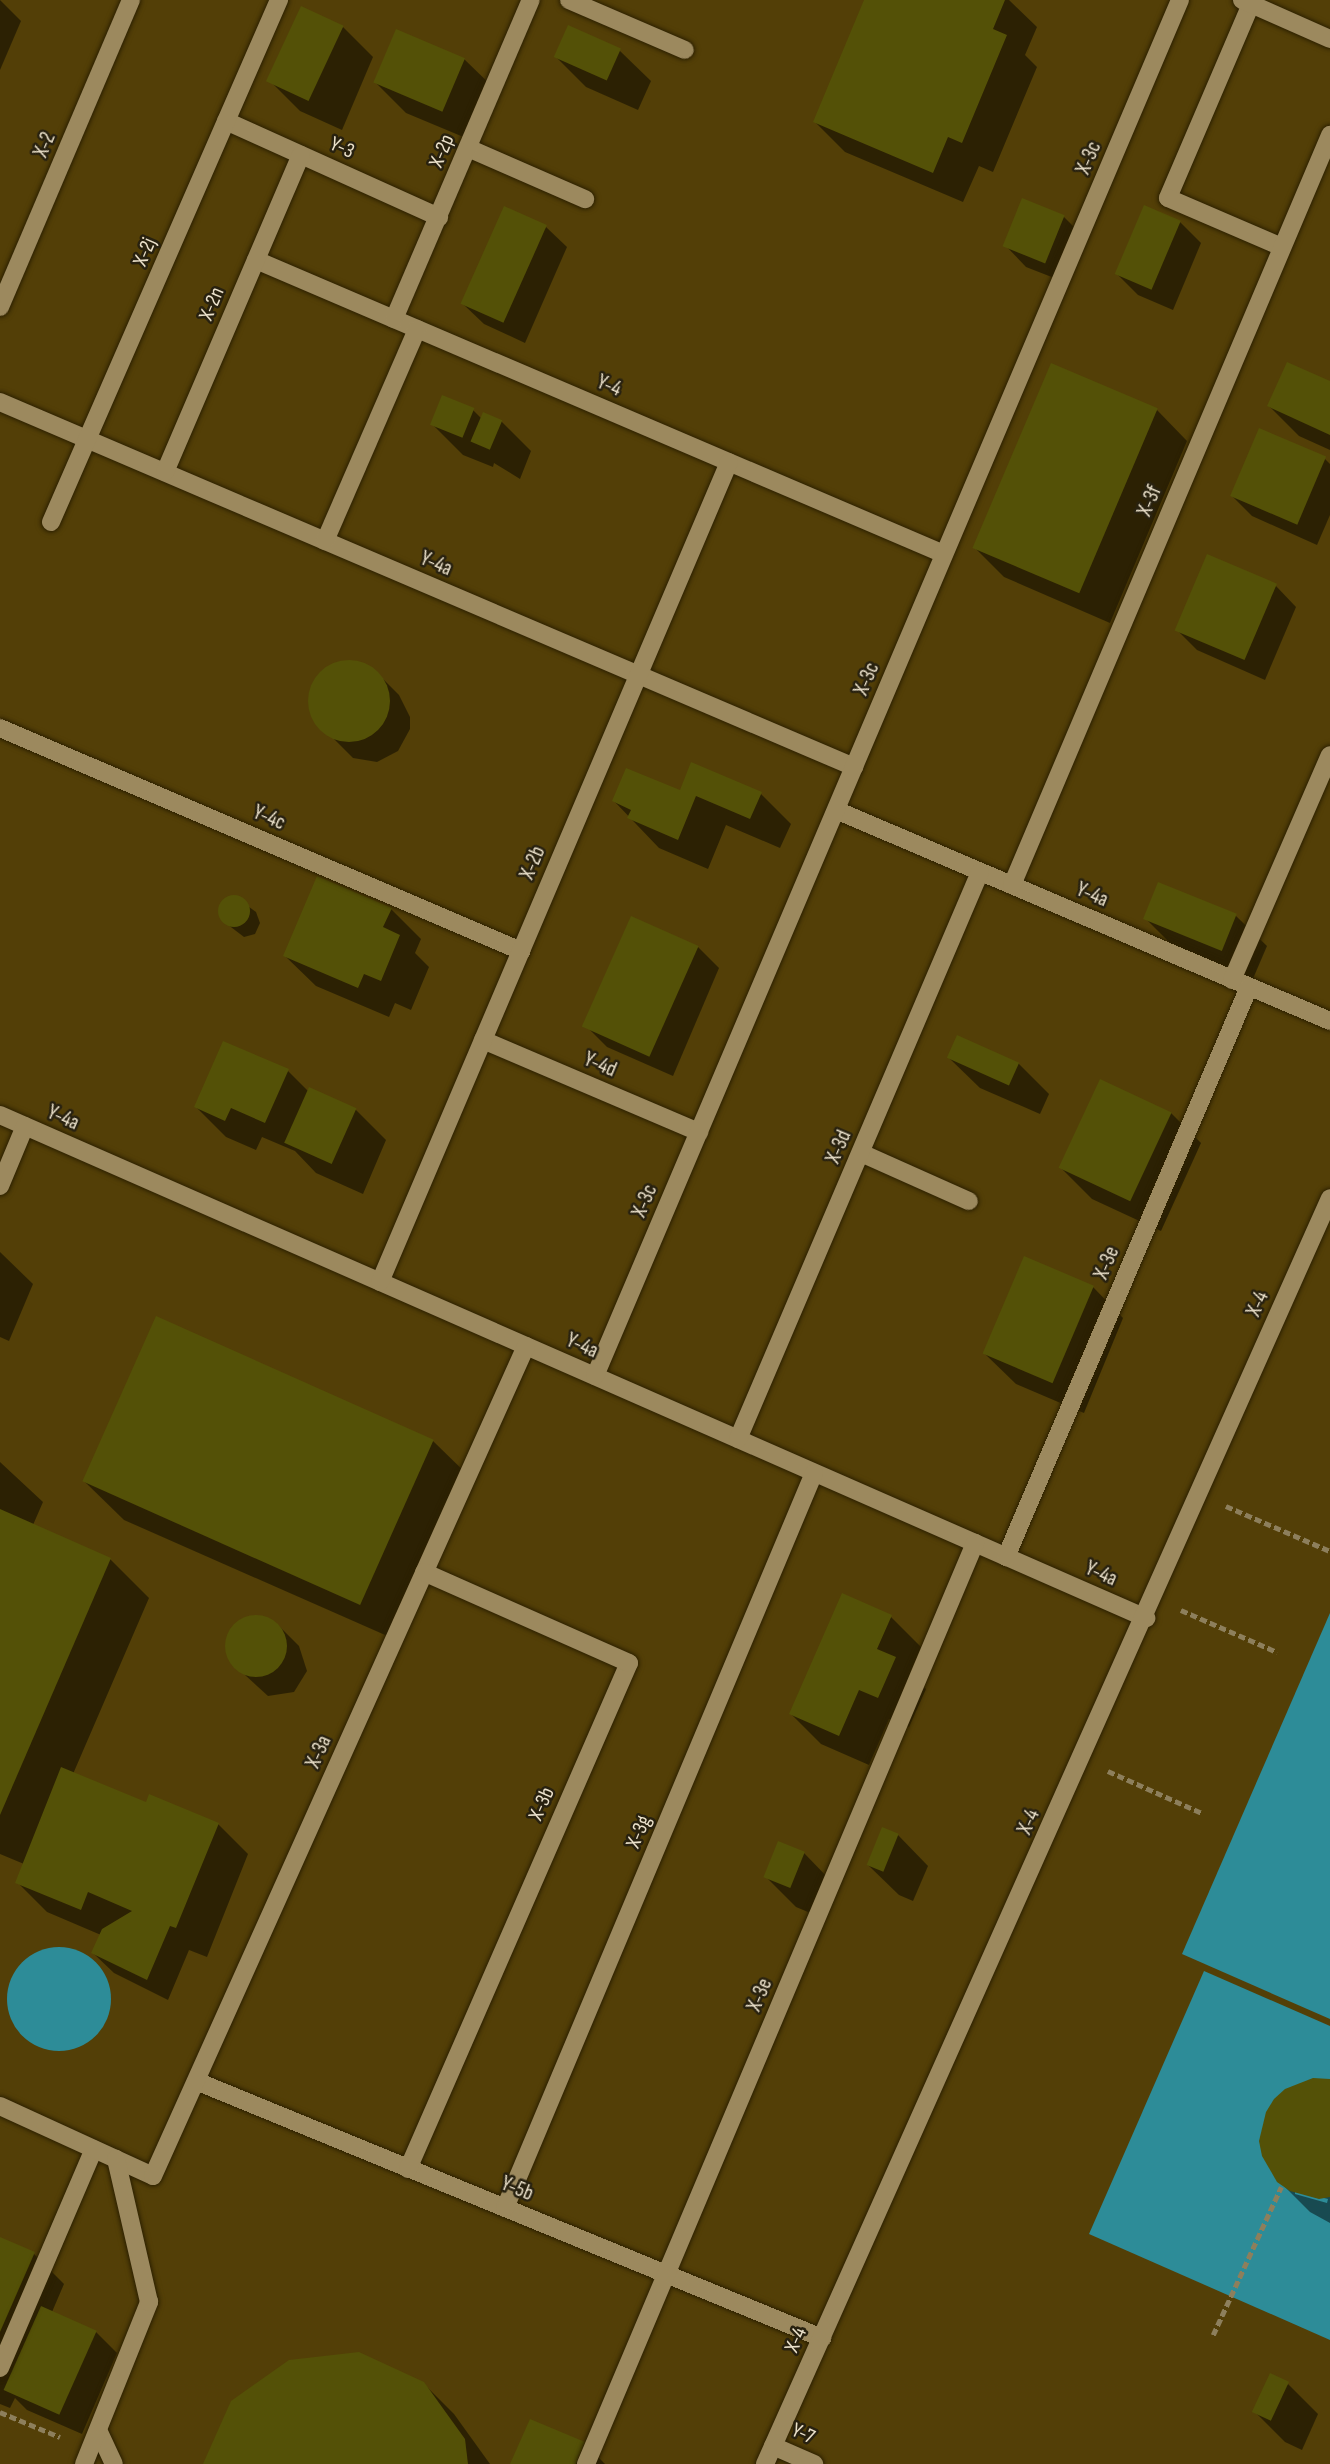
<!DOCTYPE html>
<html>
<head>
<meta charset="utf-8">
<style>
	body { margin:0 }
	#map { position:relative; width:1330px; height:2464px; overflow:hidden; background:#49380c; font-family:"Sofia Sans Condensed",sans-serif }
	div>[style] { position:absolute }
	[style*='--x'] { left:calc(var(--x)*1px); top:calc(var(--y)*1px); width:calc(var(--w)*1px); rotate:calc(var(--a)*1deg) }
	.built>* { inset:0; background:#533f07; transform-origin:0 0 }
	.water>* { inset:0; background:#2d8c98 }
	.round { border-radius:50% }
	.shadow>* { inset:0; background:#0007 }
	.building>* { inset:0; background:#545107; transform-origin:0 0 }
	.path>* { height:4.5px; margin-top:-2.25px; transform-origin:0; background:repeating-linear-gradient(90deg,#8d7f5c 0 7px,transparent 0 10.5px) }
	.roads { filter:drop-shadow(0 0 2px #2c2000) drop-shadow(0 0 2px #2c2000) }
	.lane>* { height:18px; margin:-9px; padding:0 9px; transform-origin:9px; border-radius:9px; background:#9c895e }
	.street>* { height:18px; margin:-9px; padding:0 9px; transform-origin:9px; border-radius:9px; background:#9c895e }
	span { translate:-50% -50%; white-space:nowrap; text-align:center; line-height:1.15; -webkit-text-stroke:5px #28210f; paint-order:stroke }
	.street-label { font-size:21px; color:#ebe1cb }
</style>
</head>
<body>
<div id="map">
	<div class="built">
		<div style="left:0;top:0;width:1330px;height:2464px"></div>
	</div>
	<div class="water">
		<div style="clip-path:polygon(1330px 1613px,1330px 2019px,1182px 1954px)"></div>
		<div class="round" style="left:7px;top:1947px;width:104px;height:104px"></div>
		<div style="clip-path:polygon(1204px 1971px,1330px 2026px,1330px 2340px,1089px 2234px)"></div>
	</div>
	<div class="shadow">
		<div style="clip-path:polygon(0 0,21px 21px,0 70px)"></div>
		<div style="clip-path:polygon(866px 0,1009px 0,1037px 27px,1025px 55px,1037px 67px,993px 172px,979px 166px,963px 202px,845px 152px,815px 122px)"></div>
		<div style="clip-path:polygon(343px 27px,373px 57px,342px 130px,300px 111px,270px 81px)"></div>
		<div style="clip-path:polygon(569px 27px,620px 51px,651px 81px,638px 110px,586px 87px,556px 57px)"></div>
		<div style="clip-path:polygon(464px 59px,495px 89px,473px 141px,406px 113px,376px 83px)"></div>
		<div style="clip-path:polygon(1023px 201px,1064px 217px,1085px 238px,1067px 283px,1026px 267px,1006px 246px)"></div>
		<div style="clip-path:polygon(1180px 222px,1201px 243px,1173px 310px,1138px 295px,1117px 274px)"></div>
		<div style="clip-path:polygon(546px 227px,567px 247px,525px 343px,484px 324px,463px 304px)"></div>
		<div style="clip-path:polygon(1330px 383px,1330px 450px,1299px 436px,1269px 406px)"></div>
		<div style="clip-path:polygon(473px 410px,482px 419px,501px 421px,531px 451px,520px 479px,494px 463px,493px 467px,463px 455px,432px 424px)"></div>
		<div style="clip-path:polygon(1157px 410px,1187px 441px,1110px 623px,1004px 577px,974px 547px)"></div>
		<div style="clip-path:polygon(1325px 459px,1330px 464px,1330px 515px,1317px 545px,1252px 516px,1231px 495px)"></div>
		<div style="clip-path:polygon(1276px 586px,1296px 607px,1265px 680px,1197px 650px,1176px 629px)"></div>
		<div style="clip-path:polygon(356px 662px,378px 674px,399px 695px,410px 717px,410px 729px,398px 751px,377px 762px,353px 758px,314px 719px,314px 682px,332px 666px)"></div>
		<div style="clip-path:polygon(681px 792px,761px 794px,791px 824px,780px 848px,726px 825px,708px 869px,659px 848px,614px 801px)"></div>
		<div style="clip-path:polygon(234px 896px,256px 912px,260px 923px,255px 934px,244px 937px,223px 921px,219px 910px,224px 900px)"></div>
		<div style="clip-path:polygon(391px 909px,421px 939px,415px 953px,429px 967px,411px 1010px,395px 1003px,389px 1017px,316px 986px,285px 956px)"></div>
		<div style="clip-path:polygon(1236px 916px,1267px 946px,1252px 981px,1176px 949px,1146px 919px)"></div>
		<div style="clip-path:polygon(698px 947px,719px 968px,673px 1076px,607px 1047px,586px 1026px)"></div>
		<div style="clip-path:polygon(949px 1058px,1018px 1063px,1049px 1094px,1040px 1114px,980px 1088px)"></div>
		<div style="clip-path:polygon(288px 1071px,309px 1092px,356px 1110px,386px 1140px,363px 1194px,316px 1173px,295px 1151px,262px 1137px,256px 1150px,226px 1137px,196px 1107px)"></div>
		<div style="clip-path:polygon(1171px 1113px,1201px 1143px,1161px 1231px,1092px 1199px,1062px 1169px)"></div>
		<div style="clip-path:polygon(0 1252px,33px 1284px,9px 1341px,0 1337px)"></div>
		<div style="clip-path:polygon(1093px 1287px,1123px 1318px,1084px 1413px,1016px 1384px,985px 1354px)"></div>
		<div style="clip-path:polygon(433px 1441px,472px 1479px,401px 1642px,124px 1520px,85px 1482px)"></div>
		<div style="clip-path:polygon(0 1462px,43px 1502px,33px 1525px,110px 1559px,149px 1598px,73px 1774px,147px 1804px,218px 1824px,248px 1854px,207px 1957px,189px 1950px,168px 2000px,114px 1973px,93px 1953px,101px 1935px,47px 1912px,17px 1882px,24px 1864px,0 1854px)"></div>
		<div style="clip-path:polygon(253px 1616px,278px 1625px,299px 1646px,307px 1671px,294px 1692px,268px 1696px,233px 1664px,228px 1638px,237px 1623px)"></div>
		<div style="clip-path:polygon(891px 1617px,921px 1647px,910px 1673px,926px 1689px,909px 1727px,889px 1719px,869px 1765px,821px 1744px,791px 1714px)"></div>
		<div style="clip-path:polygon(898px 1835px,928px 1866px,913px 1901px,899px 1895px,868px 1865px)"></div>
		<div style="clip-path:polygon(804px 1853px,834px 1884px,820px 1917px,796px 1907px,766px 1877px)"></div>
		<div style="clip-path:polygon(evenodd,1313px 2080px,1330px 2082px,1330px 2223px,1310px 2212px,1279px 2181px,1286px 2090px,1313px 2080px,1295px 2191px,1328px 2199px,1327px 2203px,1295px 2194px,1295px 2191px)"></div>
		<div style="clip-path:polygon(0 2239px,34px 2254px,64px 2284px,52px 2312px,96px 2332px,117px 2353px,82px 2434px,27px 2410px,15px 2398px,10px 2408px,0 2404px)"></div>
		<div style="clip-path:polygon(423px 2383px,454px 2414px,490px 2464px,205px 2464px)"></div>
		<div style="clip-path:polygon(1288px 2384px,1318px 2414px,1302px 2450px,1285px 2442px,1255px 2412px)"></div>
		<div style="clip-path:polygon(584px 2443px,605px 2464px,512px 2464px)"></div>
	</div>
	<div class="building">
		<div style="clip-path:polygon(864px 0,1005px 0,993px 29px,1007px 35px,962px 143px,948px 137px,933px 173px,813px 122px)"></div>
		<div style="left:301px;top:6px;width:47px;height:83px;rotate:25deg"></div>
		<div style="left:568px;top:25px;width:58px;height:35px;rotate:24deg"></div>
		<div style="left:396px;top:29px;width:75px;height:58px;rotate:23deg"></div>
		<div style="left:1022px;top:198px;width:46px;height:52px;rotate:22deg"></div>
		<div style="left:1144px;top:205px;width:40px;height:75px;rotate:23deg"></div>
		<div style="left:504px;top:206px;width:47px;height:107px;rotate:24deg"></div>
		<div style="clip-path:polygon(1287px 362px,1330px 381px,1330px 435px,1267px 406px)"></div>
		<div style="left:1051px;top:363px;width:116px;height:201px;rotate:23deg"></div>
		<div style="left:442px;top:395px;width:35px;height:32px;rotate:22deg"></div>
		<div style="left:483px;top:412px;width:21px;height:32px;rotate:23deg"></div>
		<div style="left:1259px;top:428px;width:73px;height:74px;rotate:23deg"></div>
		<div style="left:1207px;top:554px;width:76px;height:83px;rotate:23deg"></div>
		<div class="round" style="left:308px;top:660px;width:82px;height:82px"></div>
		<div style="clip-path:polygon(691px 762px,762px 792px,750px 819px,696px 796px,678px 840px,627px 818px,631px 810px,612px 801px,626px 768px,680px 790px)"></div>
		<div style="clip-path:polygon(317px 876px,392px 908px,383px 927px,400px 935px,381px 981px,364px 974px,358px 988px,283px 956px)"></div>
		<div style="left:1158px;top:882px;width:85px;height:40px;rotate:22deg"></div>
		<div class="round" style="left:218px;top:895px;width:32px;height:32px"></div>
		<div style="left:631px;top:916px;width:74px;height:121px;rotate:24deg"></div>
		<div style="left:957px;top:1035px;width:68px;height:25px;rotate:24deg"></div>
		<div style="clip-path:polygon(223px 1041px,289px 1069px,265px 1123px,231px 1108px,225px 1121px,194px 1107px)"></div>
		<div style="left:1100px;top:1079px;width:79px;height:98px;rotate:25deg"></div>
		<div style="left:309px;top:1087px;width:52px;height:61px;rotate:24deg"></div>
		<div style="left:1024px;top:1256px;width:76px;height:106px;rotate:23deg"></div>
		<div style="left:156px;top:1316px;width:304px;height:181px;rotate:24deg"></div>
		<div style="clip-path:polygon(0 1509px,111px 1558px,0 1815px)"></div>
		<div style="clip-path:polygon(842px 1593px,892px 1615px,877px 1649px,896px 1657px,878px 1698px,859px 1690px,839px 1736px,789px 1714px)"></div>
		<div class="round" style="left:225px;top:1615px;width:62px;height:62px"></div>
		<div style="clip-path:polygon(61px 1767px,146px 1802px,149px 1794px,219px 1823px,176px 1928px,170px 1926px,147px 1980px,91px 1953px,102px 1929px,132px 1911px,88px 1892px,81px 1910px,15px 1883px)"></div>
		<div style="left:882px;top:1827px;width:18px;height:41px;rotate:22deg"></div>
		<div style="left:778px;top:1841px;width:29px;height:39px;rotate:22deg"></div>
		<div style="clip-path:polygon(1313px 2078px,1330px 2079px,1330px 2197px,1319px 2199px,1290px 2191px,1277px 2182px,1262px 2156px,1259px 2141px,1266px 2112px,1274px 2099px,1285px 2089px)"></div>
		<div style="clip-path:polygon(0 2237px,35px 2252px,0 2332px)"></div>
		<div style="left:41px;top:2306px;width:61px;height:92px;rotate:24deg"></div>
		<div style="clip-path:polygon(359px 2352px,424px 2382px,465px 2439px,468px 2464px,203px 2464px,231px 2401px,289px 2360px)"></div>
		<div style="left:1270px;top:2373px;width:21px;height:43px;rotate:25deg"></div>
		<div style="clip-path:polygon(530px 2419px,585px 2442px,576px 2464px,510px 2464px)"></div>
	</div>
	<div class="path">
		<div style="--x:1226;--y:1506;--w:113;--a:23.4"></div>
		<div style="--x:1181;--y:1610;--w:105;--a:23.6"></div>
		<div style="--x:1108;--y:1771;--w:103;--a:24.1"></div>
		<div style="--x:1213;--y:2335;--w:163;--a:-65.3"></div>
		<div style="--x:0;--y:2412;--w:65;--a:22.6"></div>
	</div>
	<div class="roads">
		<div class="lane">
			<div style="--x:569;--y:0;--w:126;--a:23.3"></div>
			<div style="--x:1251;--y:4;--w:211;--a:113.2"></div>
			<div style="--x:1168;--y:198;--w:124;--a:23.3"></div>
			<div style="--x:468;--y:148;--w:128;--a:23.6"></div>
			<div style="--x:861;--y:1153;--w:118;--a:24"></div>
			<div style="--x:0;--y:2368;--w:238;--a:-66.8"></div>
		</div>
		<div class="street">
			<div style="--x:1242;--y:0;--w:96;--a:23.9"></div>
			<div style="--x:226;--y:121;--w:234;--a:24.3"></div>
			<div style="--x:256;--y:260;--w:748;--a:23.14"></div>
			<div style="--x:0;--y:307;--w:334;--a:-66.9"></div>
			<div style="--x:394;--y:319;--w:347;--a:-66.8"></div>
			<div style="--x:0;--y:402;--w:929;--a:23.14"></div>
			<div style="--x:165;--y:472;--w:345;--a:-66.8"></div>
			<div style="--x:51;--y:522;--w:570;--a:-66.41"></div>
			<div style="--x:325;--y:541;--w:231;--a:-66.5"></div>
			<div style="--x:0;--y:728;--w:567;--a:23.17"></div>
			<div style="--x:836;--y:810;--w:537;--a:23.13"></div>
			<div style="--x:1012;--y:885;--w:815;--a:-67.02"></div>
			<div style="--x:1232;--y:980;--w:245;--a:-66.5"></div>
			<div style="--x:483;--y:1040;--w:235;--a:23.1"></div>
			<div style="--x:0;--y:1115;--w:1252;--a:23.7"></div>
			<div style="--x:0;--y:1186;--w:65;--a:-67.4"></div>
			<div style="--x:380;--y:1282;--w:891;--a:-66.94"></div>
			<div style="--x:595;--y:1376;--w:1495;--a:-66.97"></div>
			<div style="--x:738;--y:1439;--w:616;--a:-66.89"></div>
			<div style="--x:1006;--y:1557;--w:620;--a:-66.91"></div>
			<div style="--x:196;--y:2081;--w:677;--a:22.32"></div>
			<div style="--x:0;--y:2106;--w:168;--a:24.6"></div>
			<div style="--x:153;--y:2176;--w:910;--a:-65.8"></div>
			<div style="--x:408;--y:2169;--w:552;--a:-66.41"></div>
			<div style="--x:629;--y:1663;--w:224;--a:-156.1"></div>
			<div style="--x:505;--y:2208;--w:797;--a:-67.2"></div>
			<div style="--x:99;--y:2432;--w:35;--a:65"></div>
			<div style="--x:773;--y:2446;--w:45;--a:23.7"></div>
			<div style="--x:84;--y:2464;--w:175;--a:-68.1"></div>
			<div style="--x:149;--y:2302;--w:147;--a:-103"></div>
			<div style="--x:586;--y:2464;--w:1000;--a:-67.1"></div>
			<div style="--x:765;--y:2464;--w:1386;--a:-65.95"></div>
		</div>
	</div>
	<div class="street-label">
		<span style="left:45px;top:145px;rotate:-67deg">X-2</span>
		<span style="left:342px;top:148px;rotate:24deg">Y-3</span>
		<span style="left:442px;top:151px;rotate:-67deg">X-2p</span>
		<span style="left:1089px;top:158px;rotate:-67deg">X-3c</span>
		<span style="left:145px;top:252px;rotate:-67deg">X-2j</span>
		<span style="left:212px;top:304px;rotate:-67deg">X-2n</span>
		<span style="left:609px;top:386px;rotate:23deg">Y-4</span>
		<span style="left:1150px;top:501px;rotate:-67deg">X-3f</span>
		<span style="left:436px;top:564px;rotate:23deg">Y-4a</span>
		<span style="left:867px;top:679px;rotate:-67deg">X-3c</span>
		<span style="left:269px;top:818px;rotate:23deg">Y-4c</span>
		<span style="left:533px;top:863px;rotate:-67deg">X-2b</span>
		<span style="left:1092px;top:895px;rotate:23deg">Y-4a</span>
		<span style="left:600px;top:1065px;rotate:23deg">Y-4d</span>
		<span style="left:63px;top:1118px;rotate:24deg">Y-4a</span>
		<span style="left:839px;top:1147px;rotate:-67deg">X-3d</span>
		<span style="left:645px;top:1201px;rotate:-67deg">X-3c</span>
		<span style="left:1107px;top:1263px;rotate:-67deg">X-3e</span>
		<span style="left:1258px;top:1304px;rotate:-66deg">X-4</span>
		<span style="left:582px;top:1346px;rotate:24deg">Y-4a</span>
		<span style="left:1101px;top:1574px;rotate:24deg">Y-4a</span>
		<span style="left:319px;top:1752px;rotate:-66deg">X-3a</span>
		<span style="left:542px;top:1804px;rotate:-66deg">X-3b</span>
		<span style="left:1029px;top:1822px;rotate:-66deg">X-4</span>
		<span style="left:639px;top:1832px;rotate:-67deg">X-3g</span>
		<span style="left:760px;top:1995px;rotate:-67deg">X-3e</span>
		<span style="left:517px;top:2189px;rotate:22deg">Y-5b</span>
		<span style="left:796px;top:2340px;rotate:-66deg">X-4</span>
		<span style="left:803px;top:2434px;rotate:24deg">Y-7</span>
	</div>
</div>
</body>
</html>
